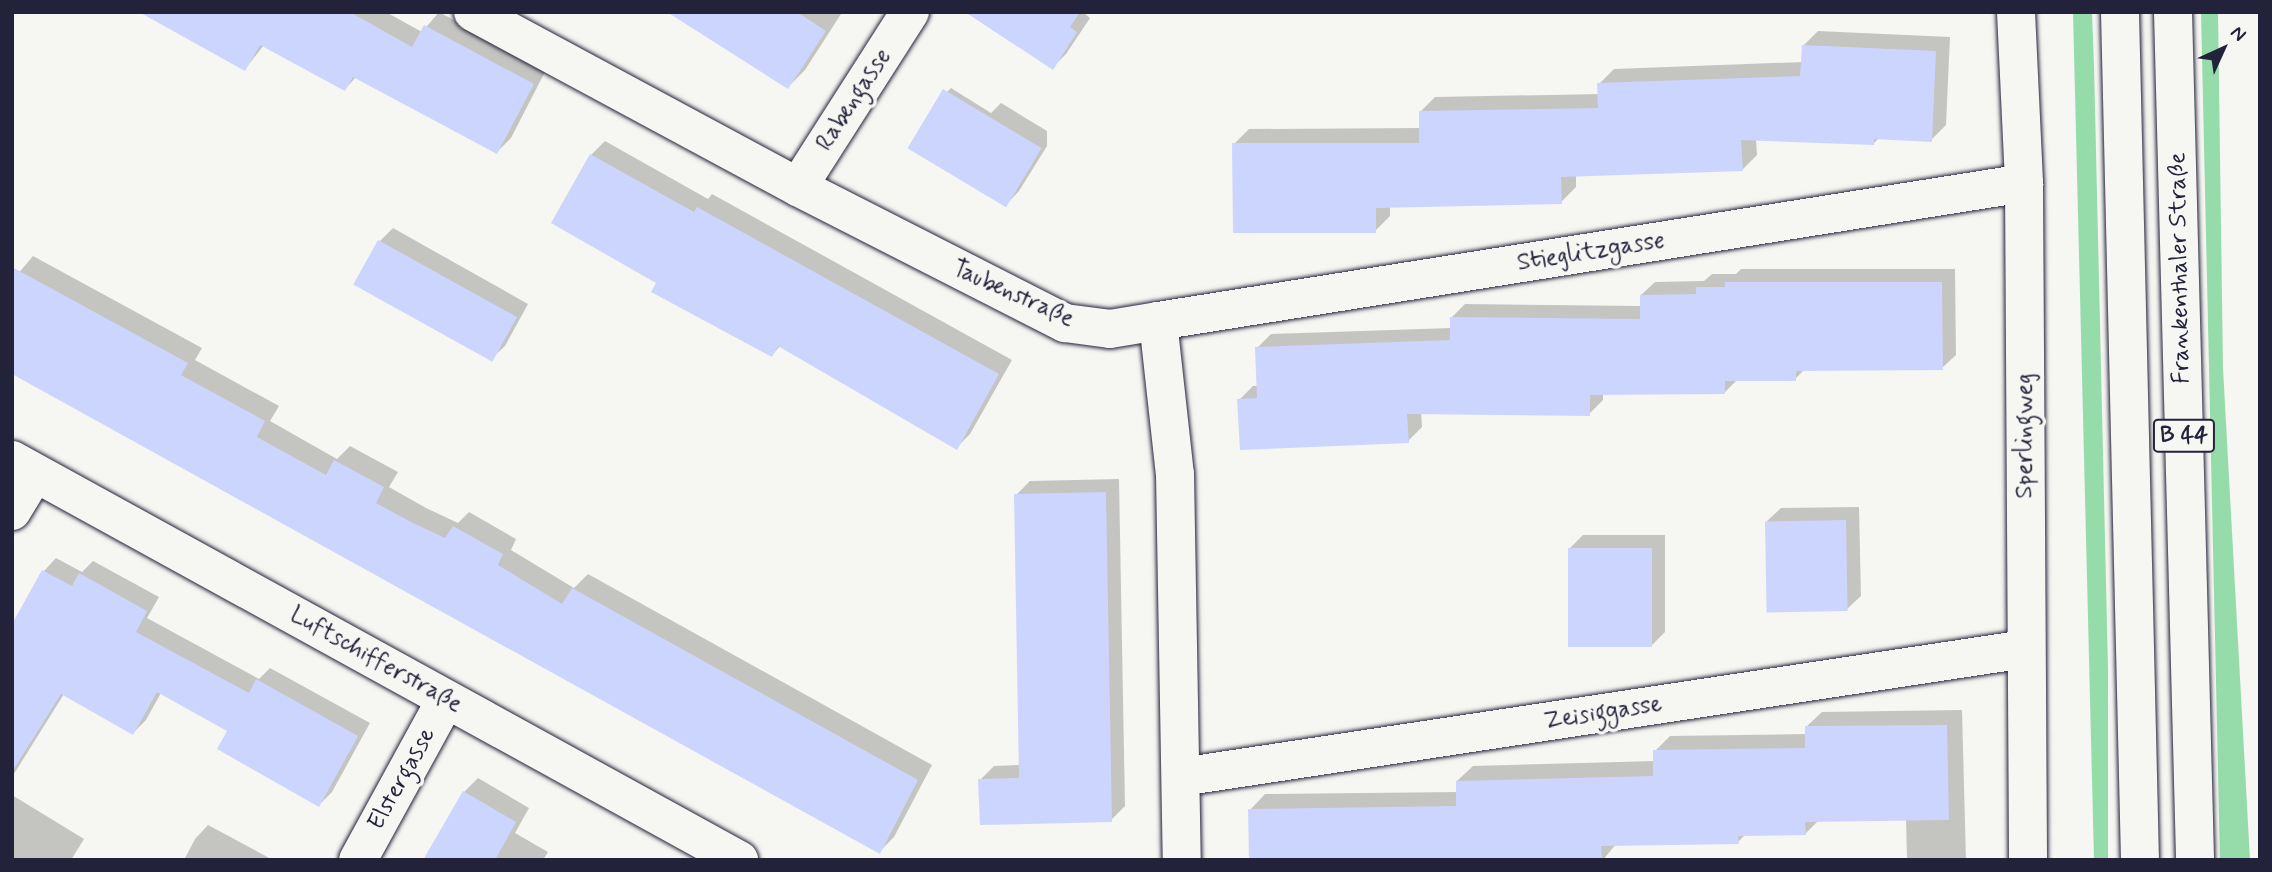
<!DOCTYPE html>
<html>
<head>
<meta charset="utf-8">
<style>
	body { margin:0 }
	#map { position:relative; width:2272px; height:872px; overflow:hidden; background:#f6f6f2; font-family:Mynerve,sans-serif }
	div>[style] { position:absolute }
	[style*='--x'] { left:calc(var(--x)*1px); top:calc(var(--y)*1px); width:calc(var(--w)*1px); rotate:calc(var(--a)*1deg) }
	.green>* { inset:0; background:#95dcaa }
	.shadow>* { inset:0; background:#0003 }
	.building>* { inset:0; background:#ccd5fd; transform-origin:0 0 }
	.roads { filter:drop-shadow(0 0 2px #22223b) drop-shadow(0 0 2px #22223b) }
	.street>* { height:38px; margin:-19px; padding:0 19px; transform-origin:19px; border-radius:19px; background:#f6f6f2 }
	.primary>* { height:38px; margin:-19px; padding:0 19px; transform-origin:19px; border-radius:19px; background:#f6f6f2 }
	span { translate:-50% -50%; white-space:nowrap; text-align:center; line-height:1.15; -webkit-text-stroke:7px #f6f6f2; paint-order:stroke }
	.shield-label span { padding:2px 5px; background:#f6f6f2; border:2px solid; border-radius:5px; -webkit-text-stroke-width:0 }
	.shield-label { font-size:23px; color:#22223b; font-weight:700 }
	.street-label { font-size:24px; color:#22223b }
	.frame { position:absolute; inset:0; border:14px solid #22223b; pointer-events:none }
	.north { position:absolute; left:2188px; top:14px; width:70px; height:70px; -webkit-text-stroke:5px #f6f6f2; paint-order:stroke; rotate:45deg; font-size:19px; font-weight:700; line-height:28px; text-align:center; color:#22223b }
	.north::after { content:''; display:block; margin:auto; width:24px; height:32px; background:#22223b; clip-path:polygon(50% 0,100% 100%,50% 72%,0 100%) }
</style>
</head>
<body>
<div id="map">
	<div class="green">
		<div style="clip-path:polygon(2073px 12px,2092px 12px,2094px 65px,2108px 669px,2108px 860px,2094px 860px)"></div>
		<div style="clip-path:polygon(2201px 12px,2218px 12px,2223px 368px,2250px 860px,2220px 860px)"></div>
	</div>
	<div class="shadow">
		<div style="clip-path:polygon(143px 12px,386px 12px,422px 32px,439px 12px,546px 70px,511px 138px,497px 152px,356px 77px,345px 89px,264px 45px,245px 69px)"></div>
		<div style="clip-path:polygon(670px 12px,839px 12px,841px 14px,805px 70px,788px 87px)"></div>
		<div style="clip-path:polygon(970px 12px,1083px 12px,1090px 18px,1066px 54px,1052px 68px)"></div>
		<div style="clip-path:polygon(1818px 31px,1950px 37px,1946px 125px,1931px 140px,1879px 138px,1873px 144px,1756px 139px,1757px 155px,1742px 170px,1576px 175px,1576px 187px,1561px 202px,1390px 206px,1390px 216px,1375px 231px,1234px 144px,1249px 129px,1421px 128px,1420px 112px,1435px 97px,1600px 94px,1599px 84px,1614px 69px,1803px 62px,1803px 46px)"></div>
		<div style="clip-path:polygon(951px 88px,991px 113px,1001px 103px,1047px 131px,1047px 146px,1019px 191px,1006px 205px,937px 102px)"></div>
		<div style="clip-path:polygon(605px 141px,708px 199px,712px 194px,1012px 360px,970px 434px,956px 448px,781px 345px,772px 355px,658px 282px,553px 223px,591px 155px)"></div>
		<div style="clip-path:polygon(393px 228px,528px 304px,505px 346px,491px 359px,379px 242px)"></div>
		<div style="clip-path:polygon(33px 256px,202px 348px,195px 360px,279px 406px,270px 421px,337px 459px,350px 446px,398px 472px,389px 487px,426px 508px,458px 523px,469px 512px,516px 539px,511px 550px,574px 588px,588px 574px,932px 765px,894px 837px,879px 852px,12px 281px)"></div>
		<div style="clip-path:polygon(1741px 269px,1955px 269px,1956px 355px,1942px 368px,1804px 370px,1795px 379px,1738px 379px,1725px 392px,1603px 393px,1603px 400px,1589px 414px,1421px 412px,1422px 427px,1408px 441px,1239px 400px,1253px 386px,1258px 386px,1257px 348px,1271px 334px,1451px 328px,1451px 318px,1465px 304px,1641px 306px,1641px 295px,1655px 282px,1704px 281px,1712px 274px,1736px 274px)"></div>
		<div style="clip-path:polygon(1119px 479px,1125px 806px,1111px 820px,980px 780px,994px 766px,1020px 765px,1016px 495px,1030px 481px)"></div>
		<div style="clip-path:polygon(1859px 507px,1861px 596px,1847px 609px,1767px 521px,1781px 508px)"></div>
		<div style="clip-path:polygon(1583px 535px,1665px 535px,1665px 632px,1651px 646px,1570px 548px)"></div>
		<div style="clip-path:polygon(56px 558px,82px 572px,93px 561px,159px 597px,147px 618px,259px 679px,270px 668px,370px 723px,332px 792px,319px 805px,229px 731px,161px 693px,146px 720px,133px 733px,64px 694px,12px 777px,12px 628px,44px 571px)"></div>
		<div style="clip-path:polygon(1962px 710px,1966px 860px,1907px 860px,1906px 819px,1819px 820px,1805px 834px,1746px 834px,1738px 842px,1616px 844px,1603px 860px,1251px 860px,1250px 810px,1265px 794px,1458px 792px,1457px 781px,1473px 766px,1655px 761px,1655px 751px,1670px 736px,1807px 734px,1806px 727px,1822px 712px)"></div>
		<div style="clip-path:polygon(478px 778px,529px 808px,515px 833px,548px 852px,543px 860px,425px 860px,464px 792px)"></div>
		<div style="clip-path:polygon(12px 795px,84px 839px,71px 860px,12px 860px)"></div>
		<div style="clip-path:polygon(208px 825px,273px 860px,184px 860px,195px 839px)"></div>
	</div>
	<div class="building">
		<div style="clip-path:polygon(139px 12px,350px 12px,412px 47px,424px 25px,534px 84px,497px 154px,353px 77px,345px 91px,260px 45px,245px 71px)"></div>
		<div style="clip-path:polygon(667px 12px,797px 12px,826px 31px,788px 89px)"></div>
		<div style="clip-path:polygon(965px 12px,1080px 12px,1070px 27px,1077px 32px,1053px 70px)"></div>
		<div style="clip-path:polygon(1802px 45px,1936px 51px,1932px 142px,1874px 139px,1874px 145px,1741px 140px,1743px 171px,1561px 177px,1562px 204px,1376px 208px,1376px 233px,1233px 233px,1232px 143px,1419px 143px,1419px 111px,1598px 108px,1597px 83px,1800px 76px)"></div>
		<div style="left:943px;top:89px;width:115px;height:69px;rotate:31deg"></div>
		<div style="clip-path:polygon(590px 154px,694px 212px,697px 207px,999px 374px,957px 450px,778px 346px,772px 357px,651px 292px,656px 283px,551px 223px)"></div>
		<div style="left:378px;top:240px;width:159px;height:51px;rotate:29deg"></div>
		<div style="clip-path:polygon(12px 267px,188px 363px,181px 375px,265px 421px,257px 437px,326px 475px,334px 460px,384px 487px,376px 503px,411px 522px,445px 538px,453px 526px,503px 554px,498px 565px,562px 604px,572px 588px,918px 780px,880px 854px,12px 374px)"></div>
		<div style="clip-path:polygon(1725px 282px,1942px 282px,1943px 370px,1796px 371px,1796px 381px,1725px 381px,1725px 394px,1590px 395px,1590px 416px,1407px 414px,1409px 443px,1240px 450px,1237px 399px,1257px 398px,1255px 347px,1450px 340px,1450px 317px,1640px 319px,1640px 295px,1696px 294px,1696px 287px,1725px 287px)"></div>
		<div style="clip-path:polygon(1106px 492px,1112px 822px,980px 825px,978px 779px,1019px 778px,1014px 494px)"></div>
		<div style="left:1846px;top:520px;width:91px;height:81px;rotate:89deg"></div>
		<div style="left:1568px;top:548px;width:84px;height:99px"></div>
		<div style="clip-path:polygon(42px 570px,72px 586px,79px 573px,147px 611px,136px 632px,249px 693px,256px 679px,358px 736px,319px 807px,217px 749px,227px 731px,157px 692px,133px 735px,61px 694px,12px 772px,12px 624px)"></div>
		<div style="clip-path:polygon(1947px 725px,1949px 820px,1805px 822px,1806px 835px,1738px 836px,1739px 844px,1601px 846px,1602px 860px,1249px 860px,1248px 809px,1456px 806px,1456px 781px,1653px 776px,1653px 750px,1805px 748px,1805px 726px)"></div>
		<div style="clip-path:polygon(463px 791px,516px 822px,495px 860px,423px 860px)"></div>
	</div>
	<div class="roads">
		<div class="street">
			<div style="--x:473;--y:12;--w:369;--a:28.3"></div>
			<div style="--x:798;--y:187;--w:300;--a:27"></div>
			<div style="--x:1065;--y:323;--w:45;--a:7.6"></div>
			<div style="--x:1110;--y:329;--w:49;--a:-9.5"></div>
			<div style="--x:1158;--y:321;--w:154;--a:83.7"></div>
			<div style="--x:1175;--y:474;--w:386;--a:89"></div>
			<div style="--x:2016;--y:12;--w:171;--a:87.3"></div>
			<div style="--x:2024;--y:183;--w:677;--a:89.66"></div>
			<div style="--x:798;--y:187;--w:208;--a:-57.4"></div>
			<div style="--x:1158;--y:321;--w:877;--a:-9.05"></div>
			<div style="--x:12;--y:460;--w:830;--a:28.82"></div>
			<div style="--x:12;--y:511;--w:44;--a:-58.8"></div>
			<div style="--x:1181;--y:777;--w:854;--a:-8.62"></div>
			<div style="--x:358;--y:860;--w:183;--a:-61.3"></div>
		</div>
		<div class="primary">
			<div style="--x:2120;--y:12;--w:848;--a:88.65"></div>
			<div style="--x:2173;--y:12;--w:848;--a:88.51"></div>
		</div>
	</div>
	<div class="shield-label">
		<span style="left:2184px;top:436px">B 44</span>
	</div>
	<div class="street-label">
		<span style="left:854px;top:100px;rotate:-57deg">Rabengasse</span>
		<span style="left:1591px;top:252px;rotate:-9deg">Stieglitzgasse</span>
		<span style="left:2180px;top:268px;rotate:-91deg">Frankenthaler Straße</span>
		<span style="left:1013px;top:294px;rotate:24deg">Taubenstraße</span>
		<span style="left:2025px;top:436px;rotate:-90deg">Sperlingweg</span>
		<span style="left:376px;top:660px;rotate:29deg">Luftschifferstraße</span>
		<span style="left:1603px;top:713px;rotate:-9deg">Zeisiggasse</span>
		<span style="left:402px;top:779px;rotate:-61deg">Elstergasse</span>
	</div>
	<div class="frame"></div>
	<div class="north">N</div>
</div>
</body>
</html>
